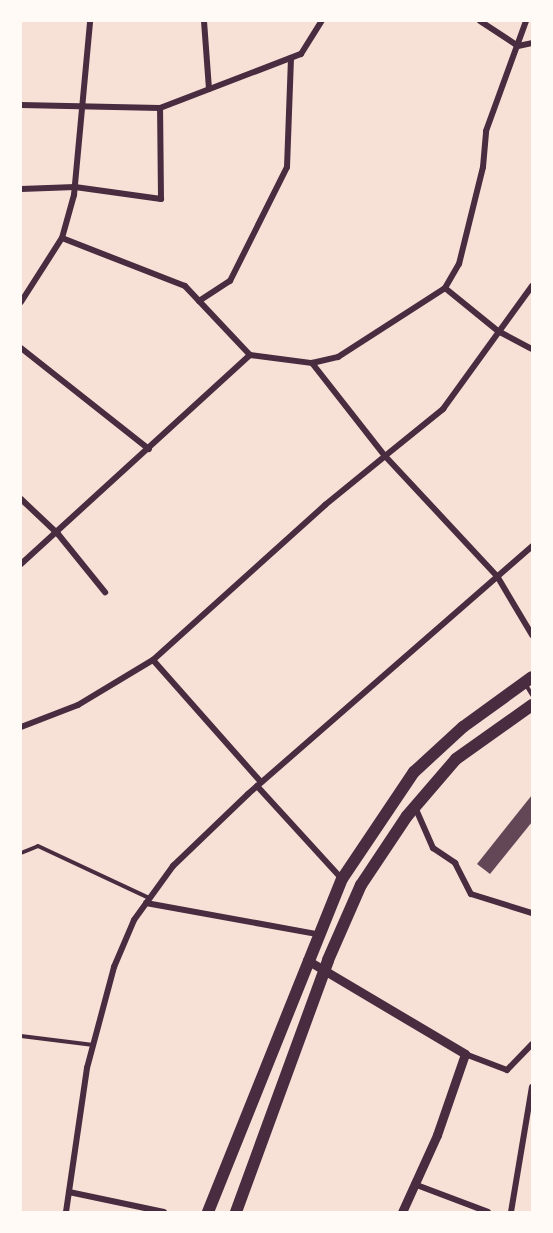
<!DOCTYPE html>
<html>
<head>
<meta charset="utf-8">
<style>
	body { margin:0 }
	#map { position:relative; width:553px; height:1233px; overflow:hidden; background:#f7e1d7; font-family:Mulish,sans-serif }
	div>[style] { position:absolute }
	[style*='--x'] { left:calc(var(--x)*1px); top:calc(var(--y)*1px); width:calc(var(--w)*1px); rotate:calc(var(--a)*1deg) }
	.building>* { inset:0; background:#644757 }
	.service>* { height:4px; margin:-2px; padding:0 2px; transform-origin:2px; border-radius:2px; background:#4a2c40 }
	.minor>* { height:6px; margin:-3px; padding:0 3px; transform-origin:3px; border-radius:3px; background:#4a2c40 }
	.tertiary>* { height:9px; margin:-4.5px; padding:0 4.5px; transform-origin:4.5px; border-radius:4.5px; background:#4a2c40 }
	.trunk>* { height:12px; margin:-6px; padding:0 6px; transform-origin:6px; border-radius:6px; background:#4a2c40 }
	span { translate:-50% -50%; white-space:nowrap; text-align:center; line-height:1.15; -webkit-text-stroke:6px #fffaf5; paint-order:stroke }
	.frame { position:absolute; inset:0; border:22px solid #fffaf5; pointer-events:none }
</style>
</head>
<body>
<div id="map">
	<div class="building">
		<div style="clip-path:polygon(532px 795px,532px 822px,490px 874px,477px 864px)"></div>
	</div>
	<div class="service">
		<div style="--x:526;--y:685;--w:12;--a:59"></div>
		<div style="--x:21;--y:853;--w:18;--a:-22"></div>
		<div style="--x:38;--y:846;--w:123;--a:25.1"></div>
		<div style="--x:21;--y:1036;--w:73;--a:7.1"></div>
	</div>
	<div class="minor">
		<div style="--x:204;--y:21;--w:68;--a:85.8"></div>
		<div style="--x:480;--y:21;--w:45;--a:33.3"></div>
		<div style="--x:518;--y:46;--w:14;--a:-12"></div>
		<div style="--x:21;--y:105;--w:139;--a:1.2"></div>
		<div style="--x:160;--y:108;--w:151;--a:-21"></div>
		<div style="--x:301;--y:54;--w:39;--a:-58"></div>
		<div style="--x:21;--y:189;--w:54;--a:-2.1"></div>
		<div style="--x:75;--y:187;--w:87;--a:7.9"></div>
		<div style="--x:161;--y:199;--w:91;--a:-90.6"></div>
		<div style="--x:445;--y:288;--w:28;--a:-60"></div>
		<div style="--x:459;--y:264;--w:100;--a:-76.1"></div>
		<div style="--x:483;--y:167;--w:36;--a:-85"></div>
		<div style="--x:486;--y:131;--w:117;--a:-70"></div>
		<div style="--x:199;--y:301;--w:37;--a:-33"></div>
		<div style="--x:230;--y:281;--w:127;--a:-63.4"></div>
		<div style="--x:287;--y:167;--w:109;--a:-87.9"></div>
		<div style="--x:21;--y:302;--w:76;--a:-57.4"></div>
		<div style="--x:62;--y:238;--w:45;--a:-74.4"></div>
		<div style="--x:74;--y:195;--w:175;--a:-84.7"></div>
		<div style="--x:21;--y:348;--w:163;--a:38.3"></div>
		<div style="--x:250;--y:355;--w:63;--a:7.4"></div>
		<div style="--x:312;--y:363;--w:27;--a:-13"></div>
		<div style="--x:338;--y:357;--w:127;--a:-32.8"></div>
		<div style="--x:445;--y:288;--w:68;--a:39.1"></div>
		<div style="--x:498;--y:331;--w:38;--a:28"></div>
		<div style="--x:312;--y:363;--w:118;--a:51.9"></div>
		<div style="--x:385;--y:456;--w:75;--a:-39"></div>
		<div style="--x:443;--y:409;--w:152;--a:-54.1"></div>
		<div style="--x:21;--y:499;--w:51;--a:43.4"></div>
		<div style="--x:58;--y:534;--w:75;--a:51"></div>
		<div style="--x:21;--y:564;--w:310;--a:-42.4"></div>
		<div style="--x:250;--y:355;--w:95;--a:-133.3"></div>
		<div style="--x:185;--y:286;--w:132;--a:-158.7"></div>
		<div style="--x:153;--y:660;--w:163;--a:48.5"></div>
		<div style="--x:21;--y:727;--w:61;--a:-21.1"></div>
		<div style="--x:78;--y:705;--w:87;--a:-31"></div>
		<div style="--x:153;--y:660;--w:232;--a:-42"></div>
		<div style="--x:325;--y:505;--w:77;--a:-39.2"></div>
		<div style="--x:385;--y:456;--w:164;--a:47"></div>
		<div style="--x:497;--y:576;--w:69;--a:59.3"></div>
		<div style="--x:257;--y:786;--w:126;--a:47.6"></div>
		<div style="--x:415;--y:807;--w:45;--a:66.3"></div>
		<div style="--x:433;--y:848;--w:27;--a:34"></div>
		<div style="--x:455;--y:863;--w:35;--a:63"></div>
		<div style="--x:471;--y:894;--w:64;--a:17.3"></div>
		<div style="--x:146;--y:903;--w:174;--a:10.3"></div>
		<div style="--x:465;--y:1054;--w:45;--a:20.9"></div>
		<div style="--x:507;--y:1070;--w:36;--a:-46"></div>
		<div style="--x:414;--y:1184;--w:79;--a:20.7"></div>
		<div style="--x:69;--y:1192;--w:97;--a:11.9"></div>
		<div style="--x:66;--y:1212;--w:146;--a:-81.7"></div>
		<div style="--x:87;--y:1068;--w:105;--a:-75"></div>
		<div style="--x:114;--y:967;--w:51;--a:-66.9"></div>
		<div style="--x:134;--y:920;--w:67;--a:-54.2"></div>
		<div style="--x:173;--y:866;--w:104;--a:-43.8"></div>
		<div style="--x:248;--y:794;--w:377;--a:-41.1"></div>
		<div style="--x:511;--y:1212;--w:127;--a:-80.5"></div>
	</div>
	<div class="tertiary">
		<div style="--x:307;--y:960;--w:184;--a:30.7"></div>
		<div style="--x:465;--y:1054;--w:86;--a:109.1"></div>
		<div style="--x:437;--y:1135;--w:85;--a:114.4"></div>
	</div>
	<div class="trunk">
		<div style="--x:208;--y:1212;--w:359;--a:-68.1"></div>
		<div style="--x:342;--y:879;--w:129;--a:-56.1"></div>
		<div style="--x:414;--y:772;--w:67;--a:-42.6"></div>
		<div style="--x:463;--y:727;--w:85;--a:-35.9"></div>
		<div style="--x:236;--y:1212;--w:268;--a:-69.9"></div>
		<div style="--x:328;--y:960;--w:82;--a:-66.3"></div>
		<div style="--x:361;--y:885;--w:83;--a:-56.3"></div>
		<div style="--x:407;--y:816;--w:75;--a:-49.3"></div>
		<div style="--x:456;--y:759;--w:93;--a:-35.4"></div>
	</div>
	<div class="frame"></div>
</div>
</body>
</html>
